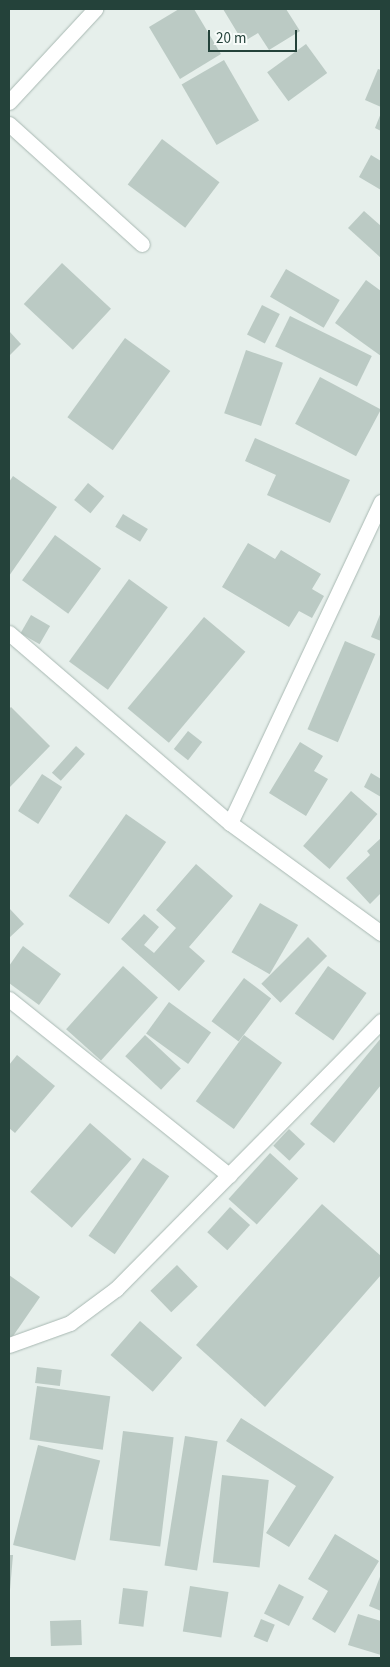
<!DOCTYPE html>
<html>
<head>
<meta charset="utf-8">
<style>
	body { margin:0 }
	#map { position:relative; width:390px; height:1667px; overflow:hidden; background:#e6efeb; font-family:"Source Sans 3",sans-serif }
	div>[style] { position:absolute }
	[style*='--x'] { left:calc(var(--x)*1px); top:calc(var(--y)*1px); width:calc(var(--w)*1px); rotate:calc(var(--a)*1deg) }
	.building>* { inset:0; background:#bbcac4; transform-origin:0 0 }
	.roads { filter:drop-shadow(0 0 1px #a8b8b2) drop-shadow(0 0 1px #a8b8b2) }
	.street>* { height:15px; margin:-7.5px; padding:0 7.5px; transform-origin:7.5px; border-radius:7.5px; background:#fff }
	span { translate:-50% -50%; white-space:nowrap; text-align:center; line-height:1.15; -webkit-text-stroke:5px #f7fbf9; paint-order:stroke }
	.frame { position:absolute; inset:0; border:10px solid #24423a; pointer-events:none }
	.scale { position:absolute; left:208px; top:30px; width:89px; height:22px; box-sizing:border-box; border:2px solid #24423a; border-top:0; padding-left:6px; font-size:15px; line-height:18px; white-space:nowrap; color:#24423a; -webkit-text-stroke:4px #f7fbf9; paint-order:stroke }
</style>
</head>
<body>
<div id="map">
	<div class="building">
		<div style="clip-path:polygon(179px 9px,194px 9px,221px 54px,180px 79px,149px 27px)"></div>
		<div style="clip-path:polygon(223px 9px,286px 9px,300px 31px,269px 50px,258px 33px,243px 42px)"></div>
		<div style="left:306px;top:44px;width:36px;height:48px;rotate:54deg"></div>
		<div style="left:224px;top:60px;width:70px;height:49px;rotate:60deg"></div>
		<div style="clip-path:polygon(378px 69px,381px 70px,381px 107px,365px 100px)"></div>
		<div style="clip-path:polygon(381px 113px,381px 131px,375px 128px)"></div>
		<div style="left:162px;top:139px;width:72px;height:57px;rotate:37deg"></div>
		<div style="clip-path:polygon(371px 155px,381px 161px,381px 190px,359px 177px)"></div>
		<div style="clip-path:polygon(364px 211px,381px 226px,381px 258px,348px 228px)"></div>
		<div style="left:62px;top:263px;width:67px;height:56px;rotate:43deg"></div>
		<div style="left:286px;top:269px;width:62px;height:32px;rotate:30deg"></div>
		<div style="clip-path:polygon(366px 280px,381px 291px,381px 356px,335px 323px)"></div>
		<div style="left:262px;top:305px;width:20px;height:33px;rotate:27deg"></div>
		<div style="left:290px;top:316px;width:91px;height:34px;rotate:26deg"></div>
		<div style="clip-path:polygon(9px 331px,21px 344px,9px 356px)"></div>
		<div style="left:125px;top:338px;width:56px;height:98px;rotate:36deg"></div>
		<div style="left:246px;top:350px;width:39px;height:67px;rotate:19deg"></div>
		<div style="left:320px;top:377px;width:69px;height:53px;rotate:28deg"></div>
		<div style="clip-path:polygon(255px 438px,350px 480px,330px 523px,267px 495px,276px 475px,245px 461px)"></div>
		<div style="clip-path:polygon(13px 476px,57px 507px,9px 576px,9px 482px)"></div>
		<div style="left:88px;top:483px;width:21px;height:22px;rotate:39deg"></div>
		<div style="left:123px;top:514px;width:29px;height:15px;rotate:31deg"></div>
		<div style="left:55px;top:535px;width:57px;height:56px;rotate:36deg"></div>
		<div style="clip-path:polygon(248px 543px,275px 559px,281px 550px,321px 574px,312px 589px,324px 596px,312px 618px,299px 611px,289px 627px,222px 587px)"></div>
		<div style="left:129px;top:579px;width:48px;height:102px;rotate:36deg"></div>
		<div style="clip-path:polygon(381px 612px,381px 641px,371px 637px)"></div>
		<div style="left:31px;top:615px;width:22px;height:21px;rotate:30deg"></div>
		<div style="left:204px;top:617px;width:54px;height:119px;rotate:40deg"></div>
		<div style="left:345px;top:641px;width:33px;height:96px;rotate:23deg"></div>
		<div style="clip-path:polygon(11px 707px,50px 746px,9px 788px,9px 709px)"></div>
		<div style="left:188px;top:731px;width:18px;height:23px;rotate:38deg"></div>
		<div style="clip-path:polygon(300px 742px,323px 756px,314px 771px,328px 779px,306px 816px,269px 793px)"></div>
		<div style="left:76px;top:746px;width:12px;height:36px;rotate:42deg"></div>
		<div style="clip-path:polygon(371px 773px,381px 779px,381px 797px,364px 787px)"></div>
		<div style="left:42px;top:774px;width:24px;height:44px;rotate:33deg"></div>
		<div style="left:351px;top:791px;width:35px;height:73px;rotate:41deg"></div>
		<div style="left:126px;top:814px;width:49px;height:100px;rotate:35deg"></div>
		<div style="clip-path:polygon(381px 838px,381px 893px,370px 904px,346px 878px,370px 855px,367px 851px)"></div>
		<div style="clip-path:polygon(196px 864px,233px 896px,189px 947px,205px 961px,179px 991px,121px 939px,144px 914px,159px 927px,144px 945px,154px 953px,176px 928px,156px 910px)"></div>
		<div style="left:260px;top:903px;width:44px;height:57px;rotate:30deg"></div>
		<div style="clip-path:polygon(9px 908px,24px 924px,9px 938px)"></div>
		<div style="left:308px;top:937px;width:27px;height:66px;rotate:45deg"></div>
		<div style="clip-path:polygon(23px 946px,61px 974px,39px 1005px,9px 983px,9px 966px)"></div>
		<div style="left:123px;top:966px;width:47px;height:85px;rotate:42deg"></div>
		<div style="left:328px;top:966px;width:47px;height:58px;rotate:35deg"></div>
		<div style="left:244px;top:978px;width:34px;height:54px;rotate:37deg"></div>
		<div style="left:169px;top:1002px;width:52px;height:39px;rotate:36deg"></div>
		<div style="left:145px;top:1035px;width:49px;height:29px;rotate:43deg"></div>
		<div style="left:244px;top:1035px;width:47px;height:82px;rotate:36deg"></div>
		<div style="clip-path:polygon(381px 1038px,381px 1085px,334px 1143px,310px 1124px)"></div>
		<div style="clip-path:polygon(17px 1055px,55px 1086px,15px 1133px,9px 1128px,9px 1065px)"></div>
		<div style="left:90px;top:1123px;width:55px;height:91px;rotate:41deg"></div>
		<div style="left:289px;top:1129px;width:22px;height:23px;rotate:43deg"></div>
		<div style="left:270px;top:1153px;width:38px;height:62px;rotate:42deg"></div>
		<div style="left:143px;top:1158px;width:32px;height:95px;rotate:35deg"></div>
		<div style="clip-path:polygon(322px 1204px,381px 1256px,381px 1275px,265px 1407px,196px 1345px)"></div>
		<div style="left:230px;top:1207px;width:27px;height:34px;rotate:42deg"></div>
		<div style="left:177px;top:1265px;width:30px;height:37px;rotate:46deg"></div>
		<div style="clip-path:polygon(9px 1275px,40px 1297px,11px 1339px,9px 1338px)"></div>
		<div style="left:140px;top:1321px;width:56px;height:45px;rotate:41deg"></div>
		<div style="left:37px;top:1367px;width:25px;height:16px;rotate:7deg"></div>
		<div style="left:37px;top:1386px;width:74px;height:54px;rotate:8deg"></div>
		<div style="clip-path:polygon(241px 1418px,334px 1477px,289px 1547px,266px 1533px,296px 1486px,226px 1441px)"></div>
		<div style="left:123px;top:1431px;width:51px;height:110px;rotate:7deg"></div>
		<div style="left:185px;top:1436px;width:33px;height:131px;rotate:9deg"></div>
		<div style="left:38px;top:1445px;width:64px;height:103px;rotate:14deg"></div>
		<div style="left:222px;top:1475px;width:47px;height:88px;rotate:6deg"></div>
		<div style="clip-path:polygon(335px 1534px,379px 1561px,335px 1633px,312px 1619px,328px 1591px,308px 1579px)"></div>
		<div style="clip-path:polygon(9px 1555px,13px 1555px,10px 1590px,9px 1590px)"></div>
		<div style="clip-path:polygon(381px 1574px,381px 1611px,369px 1606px)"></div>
		<div style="left:279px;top:1584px;width:28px;height:33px;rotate:27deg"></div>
		<div style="left:190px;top:1586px;width:39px;height:46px;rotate:9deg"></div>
		<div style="left:123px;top:1588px;width:25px;height:36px;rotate:7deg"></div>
		<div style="clip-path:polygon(358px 1614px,381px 1621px,381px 1655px,348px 1645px)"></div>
		<div style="left:261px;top:1619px;width:15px;height:19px;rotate:23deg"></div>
		<div style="left:81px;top:1620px;width:25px;height:31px;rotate:88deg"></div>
	</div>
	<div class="roads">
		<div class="street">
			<div style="--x:9;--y:102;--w:127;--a:-47.2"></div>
			<div style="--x:9;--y:124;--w:179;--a:42.1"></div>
			<div style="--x:9;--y:633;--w:291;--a:40.7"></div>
			<div style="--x:230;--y:823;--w:187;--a:36.1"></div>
			<div style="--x:230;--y:823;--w:355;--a:-64.8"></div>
			<div style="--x:9;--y:999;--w:282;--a:38.7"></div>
			<div style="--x:9;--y:1345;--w:65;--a:-19.8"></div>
			<div style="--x:70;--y:1323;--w:57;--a:-36.5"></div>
			<div style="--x:116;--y:1289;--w:377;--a:-45.3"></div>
		</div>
	</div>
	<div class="frame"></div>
	<div class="scale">20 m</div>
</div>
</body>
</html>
